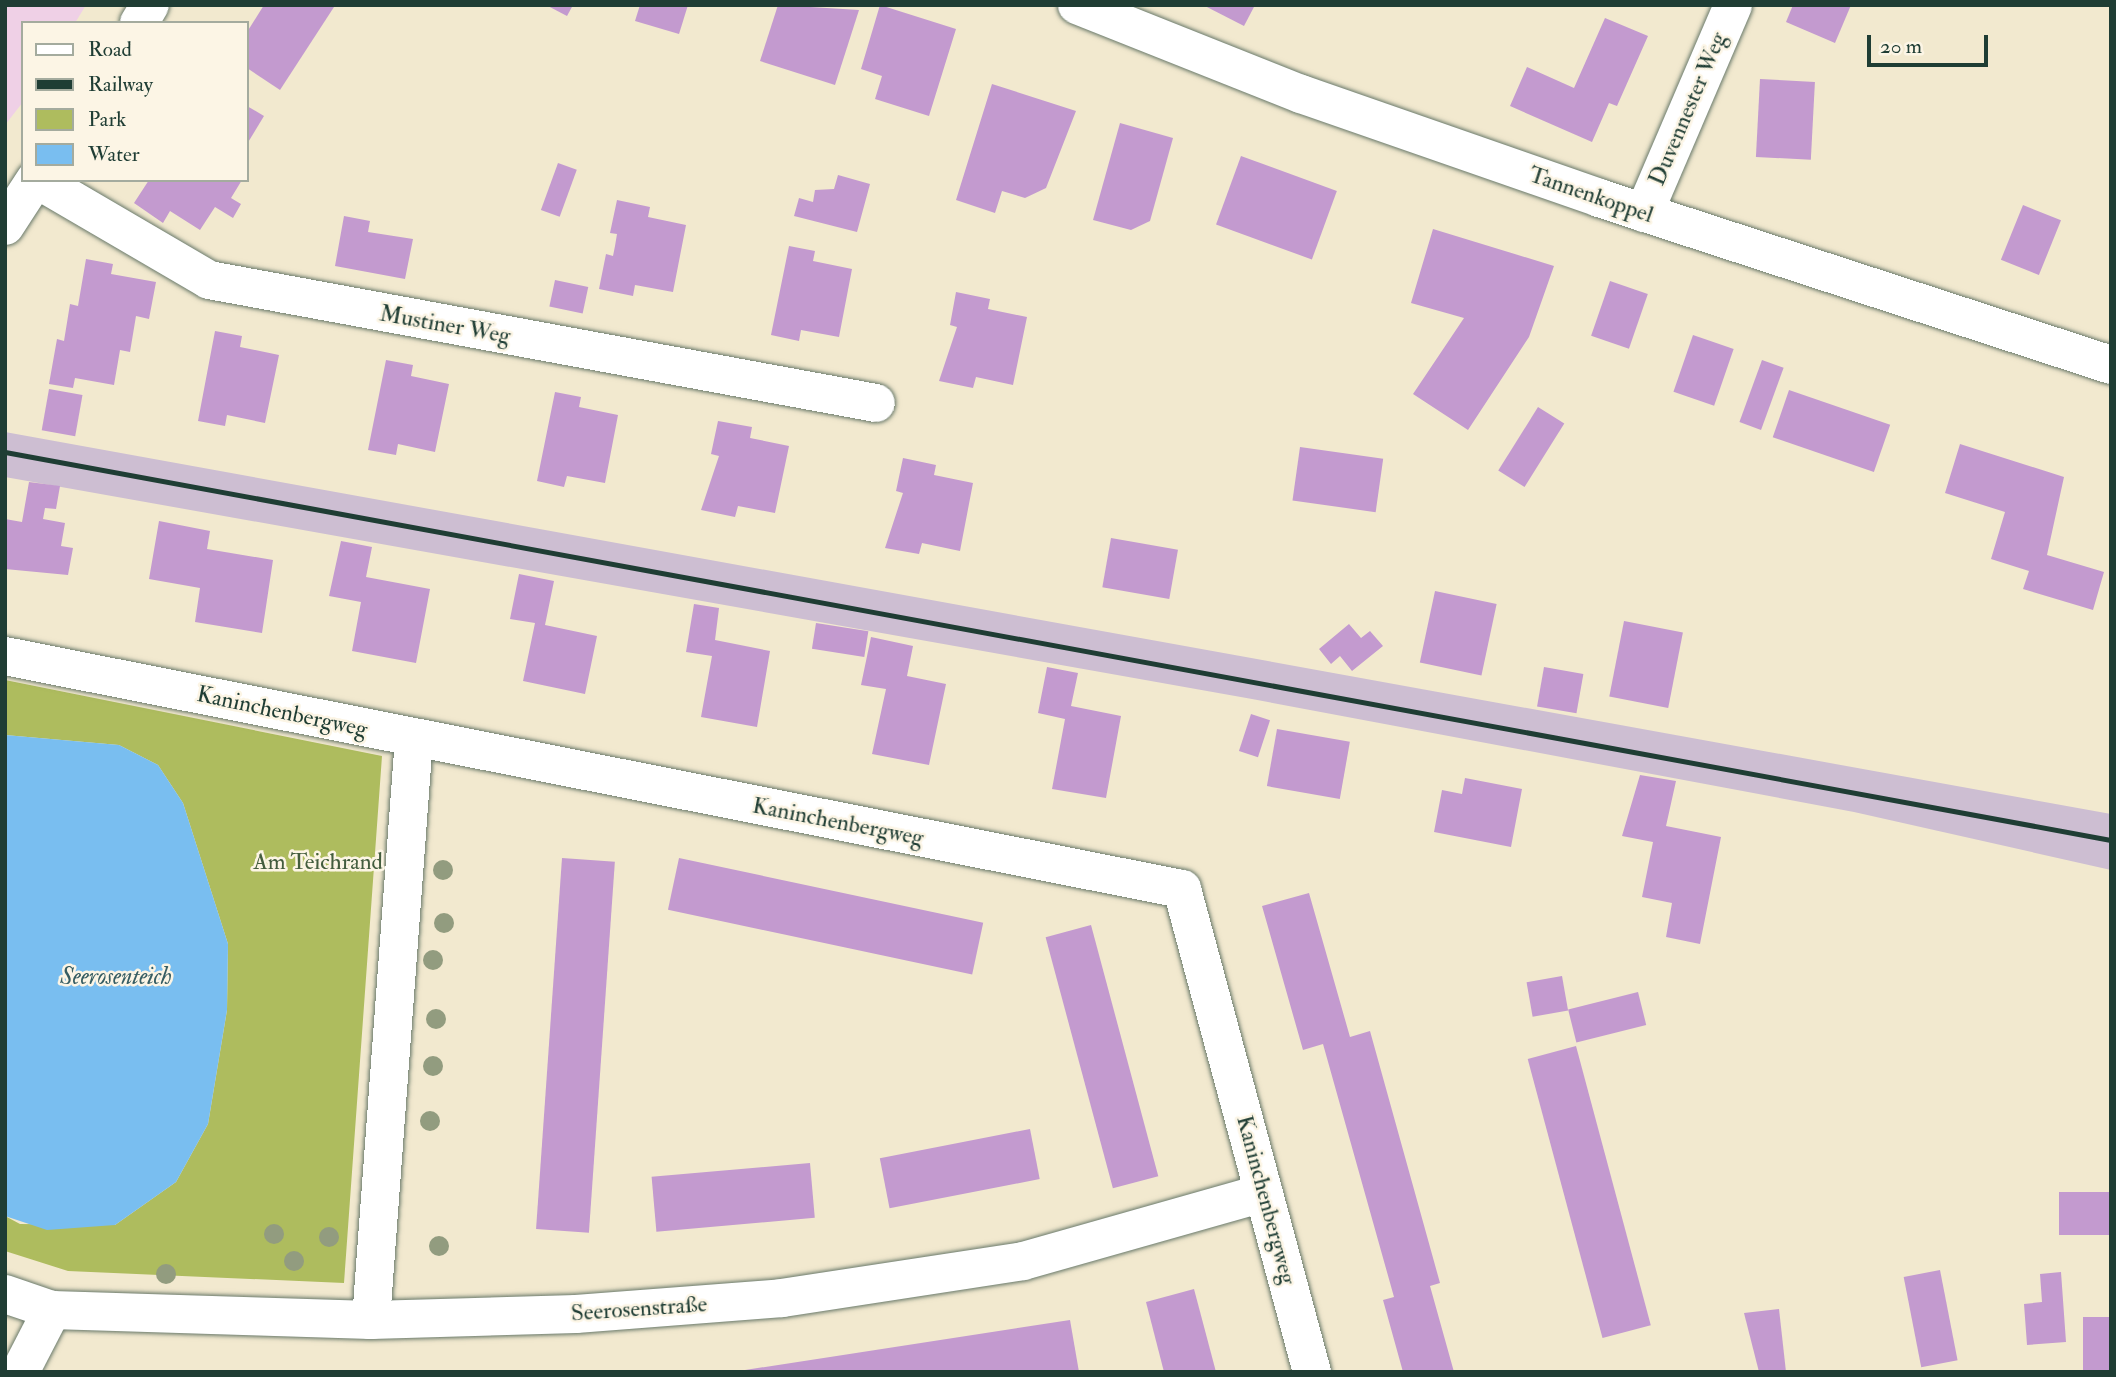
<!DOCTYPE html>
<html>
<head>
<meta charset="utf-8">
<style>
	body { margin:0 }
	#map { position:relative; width:2116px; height:1377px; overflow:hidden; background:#f2e9cf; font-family:"IM FELL Double Pica",serif }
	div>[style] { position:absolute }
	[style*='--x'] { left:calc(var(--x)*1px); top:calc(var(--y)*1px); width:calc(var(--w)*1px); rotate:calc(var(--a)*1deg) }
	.built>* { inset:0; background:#efd0e6 }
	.industrial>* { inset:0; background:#cdbed2 }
	.green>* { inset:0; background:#aebc5e }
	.water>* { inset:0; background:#79bef0 }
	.building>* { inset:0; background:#c39acf; transform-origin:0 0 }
	.roads { filter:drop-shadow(0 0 2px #69796a) drop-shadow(0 0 2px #69796a) }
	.street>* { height:38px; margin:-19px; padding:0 19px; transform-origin:19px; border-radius:19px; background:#fff }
	.secondary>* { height:38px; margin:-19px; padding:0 19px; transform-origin:19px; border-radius:19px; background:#fff }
	.rail>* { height:5px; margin:-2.5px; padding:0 2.5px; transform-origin:2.5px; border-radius:2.5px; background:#1f3d34 }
	.trees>* { width:20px; height:20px; margin:-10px; border-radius:50%; background:#929c7f }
	span { translate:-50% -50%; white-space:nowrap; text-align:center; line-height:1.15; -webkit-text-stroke:5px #fcf5e5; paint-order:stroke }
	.street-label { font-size:23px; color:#1f3d34 }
	.park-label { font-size:23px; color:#435d3e }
	.water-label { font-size:24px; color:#365d63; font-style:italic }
	.frame { position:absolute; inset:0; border:7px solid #1f3d34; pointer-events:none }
	.legend { position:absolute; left:21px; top:21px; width:228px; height:161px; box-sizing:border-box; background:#fcf5e5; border:2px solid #a4ab9e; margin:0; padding:9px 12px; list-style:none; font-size:21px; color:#1f3d34 }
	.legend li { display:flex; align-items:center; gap:14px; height:35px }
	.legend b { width:35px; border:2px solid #a4ab9e }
	.scale { position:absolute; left:1867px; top:35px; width:121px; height:32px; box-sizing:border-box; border:4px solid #1f3d34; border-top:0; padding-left:9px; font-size:21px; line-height:24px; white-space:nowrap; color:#1f3d34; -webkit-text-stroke:5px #fcf5e5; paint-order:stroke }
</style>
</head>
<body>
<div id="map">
	<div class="built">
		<div style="clip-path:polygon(5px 5px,86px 5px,75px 23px,23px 23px,23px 102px,5px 125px)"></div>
	</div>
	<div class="industrial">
		<div style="clip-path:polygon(5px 432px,2111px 814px,2111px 870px,1854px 812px,1252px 699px,5px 477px)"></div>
	</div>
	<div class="green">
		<div style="clip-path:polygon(5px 680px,382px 756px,344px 1283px,68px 1271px,5px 1251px,5px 1216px,20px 1224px,115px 1225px,176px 1182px,208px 1124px,227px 1010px,228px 944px,183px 803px,158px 765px,119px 745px,5px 735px)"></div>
	</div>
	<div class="water">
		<div style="clip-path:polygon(5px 735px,119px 745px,158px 765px,183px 803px,228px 944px,227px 1010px,208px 1124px,176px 1182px,115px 1225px,47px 1230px,5px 1216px)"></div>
	</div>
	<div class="building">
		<div style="clip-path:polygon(264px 5px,334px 7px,280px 90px,247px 68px,247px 32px)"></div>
		<div style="clip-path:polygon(546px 5px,573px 5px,567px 16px)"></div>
		<div style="clip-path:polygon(640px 5px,688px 5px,679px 34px,635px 21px)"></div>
		<div style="clip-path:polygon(778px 5px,859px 10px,835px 85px,760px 61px)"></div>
		<div style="clip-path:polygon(880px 5px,956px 29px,929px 116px,875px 99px,882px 76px,861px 69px)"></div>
		<div style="clip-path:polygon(1203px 5px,1255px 5px,1244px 26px)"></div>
		<div style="clip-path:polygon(1793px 5px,1851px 5px,1835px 43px,1786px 22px)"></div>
		<div style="clip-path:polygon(1605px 18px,1648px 36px,1617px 106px,1609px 103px,1592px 142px,1510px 106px,1527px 67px,1574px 88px)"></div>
		<div style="left:1760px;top:79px;width:55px;height:78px;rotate:3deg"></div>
		<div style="clip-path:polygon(992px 84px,1076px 111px,1046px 188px,1025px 198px,1002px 191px,995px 213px,956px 200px)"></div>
		<div style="clip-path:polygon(247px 106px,264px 116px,247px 144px)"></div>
		<div style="clip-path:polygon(1120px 123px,1173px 138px,1150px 221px,1131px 230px,1093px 220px)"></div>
		<div style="left:1241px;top:156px;width:102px;height:73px;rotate:20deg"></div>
		<div style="left:558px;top:163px;width:20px;height:50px;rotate:20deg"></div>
		<div style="clip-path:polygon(838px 175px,870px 184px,857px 232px,794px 216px,799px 198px,813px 202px,815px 190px,834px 189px)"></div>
		<div style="clip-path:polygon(149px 180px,242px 180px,231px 198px,241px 204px,233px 218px,215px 207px,200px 230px,170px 211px,163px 223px,134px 203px)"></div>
		<div style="clip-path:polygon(617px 200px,650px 207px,648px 217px,686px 225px,673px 292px,635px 285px,633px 296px,599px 289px,606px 254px,613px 256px,615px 246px,617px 234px,610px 233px)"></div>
		<div style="left:2023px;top:205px;width:41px;height:59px;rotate:22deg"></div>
		<div style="clip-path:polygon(344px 216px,370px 221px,368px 232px,413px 239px,405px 279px,335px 266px)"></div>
		<div style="clip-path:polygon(1433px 229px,1554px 266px,1529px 337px,1468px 430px,1413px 394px,1464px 318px,1411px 303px)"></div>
		<div style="clip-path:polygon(789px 246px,815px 251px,813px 261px,852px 269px,839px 337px,801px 330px,799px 341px,771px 335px)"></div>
		<div style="clip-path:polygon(86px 259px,113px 264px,111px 274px,156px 282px,149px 319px,136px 316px,130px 352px,120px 350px,114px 385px,75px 378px,73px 388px,49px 384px,57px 339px,64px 341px,70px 304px,78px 306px)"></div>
		<div style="left:555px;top:280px;width:34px;height:27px;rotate:12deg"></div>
		<div style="left:1610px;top:281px;width:40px;height:58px;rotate:19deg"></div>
		<div style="clip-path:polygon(956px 292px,990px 299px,988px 309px,1027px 317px,1013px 385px,976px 377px,973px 388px,939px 381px,957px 327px,950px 325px)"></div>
		<div style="clip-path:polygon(215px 331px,242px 336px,240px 347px,279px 355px,265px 423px,227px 415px,225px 426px,198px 421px)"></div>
		<div style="left:1693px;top:335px;width:43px;height:60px;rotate:19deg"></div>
		<div style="clip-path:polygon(386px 360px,413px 365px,411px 376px,449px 384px,435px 452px,398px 444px,396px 455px,368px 450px)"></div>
		<div style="left:1762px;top:360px;width:23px;height:66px;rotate:20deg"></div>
		<div style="left:49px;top:389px;width:34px;height:42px;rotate:10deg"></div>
		<div style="left:1789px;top:390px;width:107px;height:50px;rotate:19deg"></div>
		<div style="clip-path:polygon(555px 392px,581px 397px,579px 407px,618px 415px,605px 483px,567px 476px,564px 487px,537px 481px)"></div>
		<div style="left:1538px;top:407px;width:31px;height:75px;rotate:32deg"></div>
		<div style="clip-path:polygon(718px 421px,752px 427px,750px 438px,789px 446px,775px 513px,738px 506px,735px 517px,701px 510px,719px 456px,711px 454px)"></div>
		<div style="clip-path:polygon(1960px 444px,2064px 477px,2047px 555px,2104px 572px,2093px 610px,2023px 589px,2029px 571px,1991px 559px,2005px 512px,1945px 493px)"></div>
		<div style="left:1300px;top:447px;width:84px;height:54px;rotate:8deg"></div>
		<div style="clip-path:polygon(903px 458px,936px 465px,934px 475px,973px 483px,960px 551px,922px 543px,919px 554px,885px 548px,903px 493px,896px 491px)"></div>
		<div style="clip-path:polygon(29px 482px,60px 486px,56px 509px,45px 508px,43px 519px,65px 523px,61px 546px,73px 548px,68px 575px,5px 569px,5px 519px,22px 522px)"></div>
		<div style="clip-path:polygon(159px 521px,210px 531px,207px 549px,273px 560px,262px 633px,195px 622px,200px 588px,149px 579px)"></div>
		<div style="left:1111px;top:538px;width:68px;height:50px;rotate:10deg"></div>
		<div style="clip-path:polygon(341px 541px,372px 547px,366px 577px,430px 589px,416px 663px,352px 651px,361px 602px,329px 596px)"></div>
		<div style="clip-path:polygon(519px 574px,554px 581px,545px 625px,597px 636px,585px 694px,523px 681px,535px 623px,510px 619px)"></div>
		<div style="left:1435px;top:591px;width:63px;height:73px;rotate:12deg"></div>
		<div style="clip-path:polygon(694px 604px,719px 608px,715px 640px,770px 651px,757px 727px,701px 717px,712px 656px,686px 652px)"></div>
		<div style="left:1624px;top:621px;width:60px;height:77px;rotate:11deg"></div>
		<div style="left:816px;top:623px;width:53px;height:26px;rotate:9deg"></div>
		<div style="clip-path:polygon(1349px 624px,1361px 638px,1370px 631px,1383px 646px,1352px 671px,1340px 656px,1331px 664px,1319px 649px)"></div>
		<div style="clip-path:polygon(871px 637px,913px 646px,907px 676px,946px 684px,929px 765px,872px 754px,886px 689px,861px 685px)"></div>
		<div style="clip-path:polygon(1047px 667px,1078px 673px,1071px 706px,1121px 716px,1106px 798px,1052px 789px,1065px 719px,1038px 713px)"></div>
		<div style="left:1544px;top:667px;width:40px;height:40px;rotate:10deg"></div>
		<div style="left:1251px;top:714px;width:20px;height:39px;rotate:18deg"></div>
		<div style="left:1277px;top:729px;width:74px;height:58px;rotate:10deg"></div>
		<div style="clip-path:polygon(1640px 775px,1676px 781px,1666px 826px,1721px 837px,1700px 944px,1666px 937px,1672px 903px,1642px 897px,1653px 842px,1622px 836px)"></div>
		<div style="clip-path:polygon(1465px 778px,1522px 789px,1511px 847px,1434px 832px,1442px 790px,1462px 794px)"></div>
		<div style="left:562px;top:858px;width:53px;height:372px;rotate:4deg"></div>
		<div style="left:679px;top:858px;width:311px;height:53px;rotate:12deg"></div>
		<div style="clip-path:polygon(1309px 893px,1350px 1037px,1370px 1031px,1440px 1283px,1430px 1286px,1454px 1372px,1403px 1372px,1383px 1300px,1394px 1297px,1323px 1044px,1303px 1050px,1262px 906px)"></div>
		<div style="left:1091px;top:925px;width:260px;height:47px;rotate:75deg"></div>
		<div style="left:1562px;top:976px;width:35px;height:36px;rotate:80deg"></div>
		<div style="left:1638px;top:992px;width:34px;height:72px;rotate:76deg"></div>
		<div style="left:1576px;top:1046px;width:289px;height:50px;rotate:75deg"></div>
		<div style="left:1030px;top:1129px;width:51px;height:153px;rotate:79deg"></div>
		<div style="left:810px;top:1163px;width:55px;height:159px;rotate:85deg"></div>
		<div style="left:2111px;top:1192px;width:43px;height:52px;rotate:90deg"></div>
		<div style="left:1940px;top:1270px;width:92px;height:37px;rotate:79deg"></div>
		<div style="clip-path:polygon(2061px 1272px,2066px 1342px,2027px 1345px,2024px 1304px,2042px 1302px,2040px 1274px)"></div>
		<div style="clip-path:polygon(1194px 1289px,1216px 1372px,1164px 1372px,1146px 1302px)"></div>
		<div style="clip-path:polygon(1779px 1309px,1786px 1372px,1759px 1372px,1744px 1313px)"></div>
		<div style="left:2111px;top:1317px;width:55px;height:28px;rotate:90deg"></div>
		<div style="clip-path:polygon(1070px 1320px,1079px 1372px,745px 1372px,745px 1370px)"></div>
	</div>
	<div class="roads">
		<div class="street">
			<div style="--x:1077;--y:5;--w:241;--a:21.7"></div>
			<div style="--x:1301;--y:94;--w:316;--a:19.2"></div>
			<div style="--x:1599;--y:198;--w:539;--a:18.06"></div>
			<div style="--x:38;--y:180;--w:198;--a:30.3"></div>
			<div style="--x:209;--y:280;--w:678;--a:10.45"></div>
			<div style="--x:1644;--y:213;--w:226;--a:-66.8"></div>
			<div style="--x:5;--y:656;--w:1200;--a:11.2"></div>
			<div style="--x:1182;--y:889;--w:500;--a:74.94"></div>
			<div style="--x:5;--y:1294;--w:50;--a:18.8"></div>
			<div style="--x:52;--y:1310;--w:319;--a:1.8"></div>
			<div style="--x:371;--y:1320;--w:205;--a:-1.7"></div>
			<div style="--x:576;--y:1314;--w:207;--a:-4.4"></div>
			<div style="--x:782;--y:1298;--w:244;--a:-8.7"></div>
			<div style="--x:1023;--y:1261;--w:250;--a:-15.8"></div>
			<div style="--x:371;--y:1320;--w:583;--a:-85.77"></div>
			<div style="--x:20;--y:1372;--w:70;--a:-62.7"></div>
		</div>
		<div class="secondary">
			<div style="--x:139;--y:23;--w:21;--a:-59"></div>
			<div style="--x:5;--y:226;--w:55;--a:-56.9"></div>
		</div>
	</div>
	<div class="rail">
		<div style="--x:5;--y:452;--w:2141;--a:10.44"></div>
	</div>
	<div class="trees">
		<div style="left:443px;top:870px"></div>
		<div style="left:444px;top:923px"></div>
		<div style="left:433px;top:960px"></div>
		<div style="left:436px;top:1019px"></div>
		<div style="left:433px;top:1066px"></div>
		<div style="left:430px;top:1121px"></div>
		<div style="left:274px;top:1234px"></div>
		<div style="left:329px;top:1237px"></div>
		<div style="left:439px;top:1246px"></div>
		<div style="left:294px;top:1261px"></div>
		<div style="left:166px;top:1274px"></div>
	</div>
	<div class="street-label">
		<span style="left:1688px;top:109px;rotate:-67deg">Duvennester Weg</span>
		<span style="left:1591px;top:195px;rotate:19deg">Tannenkoppel</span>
		<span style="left:445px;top:325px;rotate:10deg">Mustiner Weg</span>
		<span style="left:282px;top:712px;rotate:12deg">Kaninchenbergweg</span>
		<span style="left:838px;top:822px;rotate:11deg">Kaninchenbergweg</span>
		<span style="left:1266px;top:1200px;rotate:75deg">Kaninchenbergweg</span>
		<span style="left:639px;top:1309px;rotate:-4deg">Seerosenstraße</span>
	</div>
	<div class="park-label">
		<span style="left:318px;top:862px">Am Teichrand</span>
	</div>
	<div class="water-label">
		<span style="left:116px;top:977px">Seerosenteich</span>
	</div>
	<div class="frame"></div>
	<ul class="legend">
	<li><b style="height:9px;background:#fff"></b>Road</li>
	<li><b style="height:9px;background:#1f3d34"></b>Railway</li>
	<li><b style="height:19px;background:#aebc5e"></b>Park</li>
	<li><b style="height:19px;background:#79bef0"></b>Water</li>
	</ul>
	<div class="scale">20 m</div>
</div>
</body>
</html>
